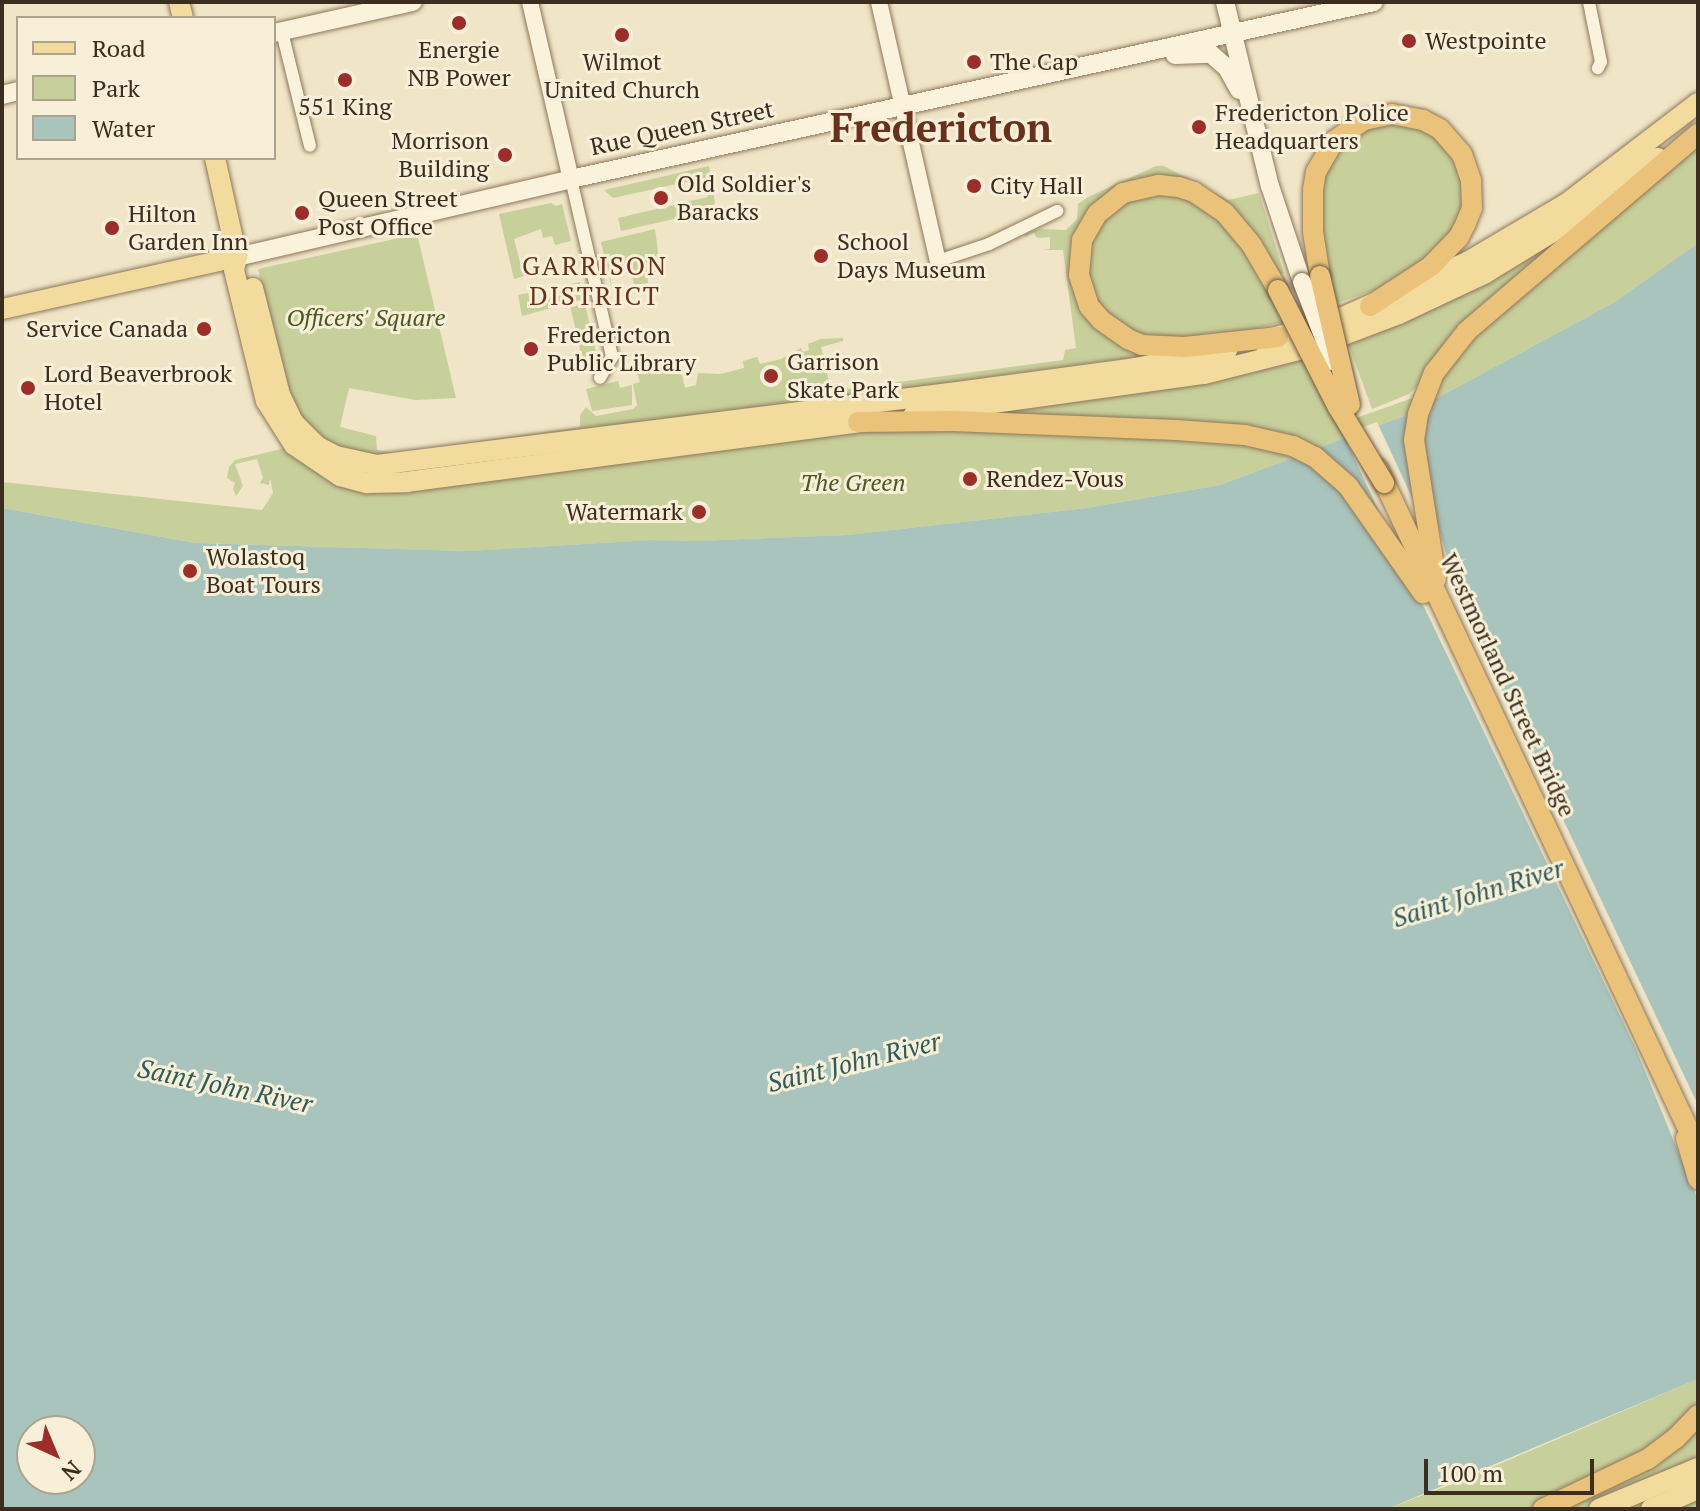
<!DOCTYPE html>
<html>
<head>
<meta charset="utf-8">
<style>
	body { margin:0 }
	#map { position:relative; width:1700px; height:1511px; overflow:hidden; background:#f0e5c7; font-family:"PT Serif",serif }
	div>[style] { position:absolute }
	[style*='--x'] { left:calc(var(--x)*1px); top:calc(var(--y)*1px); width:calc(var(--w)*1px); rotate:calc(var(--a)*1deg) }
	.green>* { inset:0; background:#c7cf9a; transform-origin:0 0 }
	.water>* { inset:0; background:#a8c4bc }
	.pier>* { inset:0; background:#f0e5c7 }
	.roads { filter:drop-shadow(0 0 2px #8d775b) drop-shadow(0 0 2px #8d775b) }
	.minor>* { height:12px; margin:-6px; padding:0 6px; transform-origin:6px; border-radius:6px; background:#faf2db }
	.tertiary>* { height:16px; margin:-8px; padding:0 8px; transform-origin:8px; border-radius:8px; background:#faf2db }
	.secondary>* { height:18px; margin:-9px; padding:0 9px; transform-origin:9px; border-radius:9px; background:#faf2db }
	.primary>* { height:20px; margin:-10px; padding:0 10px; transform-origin:10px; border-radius:10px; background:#f3db9e }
	.trunk>* { height:20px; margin:-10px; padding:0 10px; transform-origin:10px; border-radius:10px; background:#eac27a }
	.bridges { filter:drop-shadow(0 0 2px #6e583e) drop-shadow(0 0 2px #6e583e) }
	.secondary-bridge>* { height:18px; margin:-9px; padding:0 9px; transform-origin:9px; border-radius:9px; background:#faf2db }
	.trunk-bridge>* { height:20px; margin:-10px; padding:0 10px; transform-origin:10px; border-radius:10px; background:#eac27a }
	.dots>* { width:22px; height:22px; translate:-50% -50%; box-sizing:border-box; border:4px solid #f7efd7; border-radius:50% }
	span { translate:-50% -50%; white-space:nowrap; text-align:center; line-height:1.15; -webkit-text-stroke:6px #f7efd7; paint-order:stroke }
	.poi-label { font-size:24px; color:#3c2e1f }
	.left { translate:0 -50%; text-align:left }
	.right { translate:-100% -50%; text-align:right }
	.street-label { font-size:24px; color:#3c2e1f }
	.park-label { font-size:24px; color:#4b5925; font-style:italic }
	.neighbourhood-label { font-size:26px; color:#6a301d; letter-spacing:2px }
	.water-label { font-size:26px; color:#2e5c5b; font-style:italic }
	.town-label { font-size:40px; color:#6a301d; font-weight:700 }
	.frame { position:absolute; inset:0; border:4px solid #3c2e1f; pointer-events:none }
	.legend { position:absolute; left:16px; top:16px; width:260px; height:144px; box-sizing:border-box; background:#f7efd7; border:2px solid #aca28d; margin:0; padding:10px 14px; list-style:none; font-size:24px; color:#3c2e1f }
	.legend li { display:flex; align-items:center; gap:16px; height:40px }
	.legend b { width:40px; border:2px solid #aca28d }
	.north { position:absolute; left:16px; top:1415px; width:80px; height:80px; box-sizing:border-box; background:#f7efd7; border:2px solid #aca28d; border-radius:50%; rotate:136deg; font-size:22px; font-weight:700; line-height:32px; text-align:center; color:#3c2e1f }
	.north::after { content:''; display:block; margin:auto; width:28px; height:36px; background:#9e2c29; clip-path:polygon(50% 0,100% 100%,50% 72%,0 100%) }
	.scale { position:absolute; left:1424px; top:1459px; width:170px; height:36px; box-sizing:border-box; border:4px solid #3c2e1f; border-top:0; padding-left:10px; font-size:24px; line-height:28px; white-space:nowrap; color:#3c2e1f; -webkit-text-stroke:6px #f7efd7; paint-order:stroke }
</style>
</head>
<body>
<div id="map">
	<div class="green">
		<div style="clip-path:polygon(1395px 120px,1428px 129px,1459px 162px,1466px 200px,1445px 246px,1389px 285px,1337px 303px,1329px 273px,1323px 263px,1321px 176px,1332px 156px,1358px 130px)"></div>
		<div style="clip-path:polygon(1698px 144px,1698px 243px,1613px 303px,1404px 416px,1220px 485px,1086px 508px,847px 535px,695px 541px,652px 540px,468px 551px,196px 543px,2px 508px,2px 482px,262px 510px,273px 493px,270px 478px,269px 485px,260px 483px,263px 478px,257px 459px,235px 464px,243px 486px,236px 496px,233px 489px,235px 483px,227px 478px,229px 467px,235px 460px,285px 448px,322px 477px,337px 482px,991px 414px,1133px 393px,1305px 358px,1339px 424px,1424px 394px,1466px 344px)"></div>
		<div style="clip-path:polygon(709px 166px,715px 203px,709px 211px,621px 231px,618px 218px,708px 197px,704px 178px,613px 198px,604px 190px)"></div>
		<div style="clip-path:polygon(1156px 166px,1164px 166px,1228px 200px,1259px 193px,1284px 273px,1277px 276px,1208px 193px,1111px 194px,1073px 278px,1138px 349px,1138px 357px,388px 458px,330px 445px,301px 419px,288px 392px,258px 269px,417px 234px,456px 398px,415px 400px,349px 388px,340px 427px,376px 436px,377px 450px,394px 453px,580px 427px,580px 415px,586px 407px,596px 416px,633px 409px,637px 405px,633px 384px,640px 382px,637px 373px,668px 365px,674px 373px,682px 375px,685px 388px,696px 385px,698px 373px,721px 374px,744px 368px,743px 361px,757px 357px,760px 364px,781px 359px,801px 348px,803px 352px,809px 350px,808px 344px,821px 339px,843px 338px,843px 341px,821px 347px,829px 382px,824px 392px,1063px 360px,1065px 350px,1076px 348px,1063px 250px,1043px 250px,1050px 249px,1050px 237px,1037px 238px,1034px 233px,1025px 237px,1024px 234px,1039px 229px,1066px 230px,1077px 219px,1078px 204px,1088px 197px)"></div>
		<div style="clip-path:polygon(1167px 191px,1206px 206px,1241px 241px,1286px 321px,1211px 340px,1143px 338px,1097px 306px,1085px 271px,1095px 226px,1117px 203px)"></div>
		<div style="clip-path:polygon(551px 203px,556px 206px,562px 204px,571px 241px,555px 245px,552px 236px,543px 238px,541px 229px,514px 239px,523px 274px,532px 274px,514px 279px,499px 214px)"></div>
		<div style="clip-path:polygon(1578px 227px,1409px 394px,1372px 409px,1348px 343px)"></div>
		<div style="clip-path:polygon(655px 229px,659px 259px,665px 271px,647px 274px,648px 283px,634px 285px,629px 262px,609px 266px,612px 290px,601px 242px)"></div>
		<div style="clip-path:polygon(580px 282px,584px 299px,522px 316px,518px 295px,528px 293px,531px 303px,570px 293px,568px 285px)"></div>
		<div style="left:585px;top:304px;width:61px;height:15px;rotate:77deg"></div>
		<div style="clip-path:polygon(618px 381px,620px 388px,632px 385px,632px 405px,592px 411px,586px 389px)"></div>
		<div style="clip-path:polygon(1698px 1379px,1698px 1509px,1387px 1509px,1462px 1480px)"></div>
	</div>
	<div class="water">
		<div style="clip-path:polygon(evenodd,1698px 243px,1698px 1379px,1387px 1509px,2px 1509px,2px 508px,196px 543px,468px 551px,652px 540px,695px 541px,847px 535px,1086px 508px,1220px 485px,1404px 416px,1613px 303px,1698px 243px,32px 1431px,80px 1431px,80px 1479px,32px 1479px,32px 1431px)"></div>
	</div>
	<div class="pier">
		<div style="clip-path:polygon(1377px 422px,1415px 504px,1407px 446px,1425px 422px,1424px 442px,1431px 501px,1455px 584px,1475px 633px,1698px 1105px,1698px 1200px,1636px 1049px,1425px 609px,1343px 488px,1382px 518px,1343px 434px)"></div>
	</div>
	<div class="roads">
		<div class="minor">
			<div style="--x:1589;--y:2;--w:61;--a:78.7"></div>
			<div style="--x:1601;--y:62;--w:7;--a:117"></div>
			<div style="--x:282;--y:32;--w:117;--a:76.2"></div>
			<div style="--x:571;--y:179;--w:183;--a:77"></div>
			<div style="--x:612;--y:357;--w:24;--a:120"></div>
			<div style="--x:938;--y:261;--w:54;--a:-18.4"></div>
			<div style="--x:989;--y:244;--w:76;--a:-25.9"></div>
		</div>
		<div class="tertiary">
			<div style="--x:530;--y:2;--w:182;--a:77"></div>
			<div style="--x:879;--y:2;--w:266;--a:77.2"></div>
		</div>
		<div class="secondary">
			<div style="--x:1225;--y:2;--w:189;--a:76.3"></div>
			<div style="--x:1270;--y:186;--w:101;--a:71.6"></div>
			<div style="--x:274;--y:33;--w:142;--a:-12.6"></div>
			<div style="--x:1175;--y:55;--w:36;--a:-2"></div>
			<div style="--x:1211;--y:54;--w:21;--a:41"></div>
			<div style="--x:1227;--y:68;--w:25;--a:61"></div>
			<div style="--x:2;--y:95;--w:16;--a:-14"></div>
			<div style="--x:237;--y:257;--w:343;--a:-13.1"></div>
			<div style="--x:571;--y:179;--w:822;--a:-12.43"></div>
		</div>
		<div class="primary">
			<div style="--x:179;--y:2;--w:16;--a:76"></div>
			<div style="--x:215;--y:158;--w:101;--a:77.5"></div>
			<div style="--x:237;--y:257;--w:13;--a:103"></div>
			<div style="--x:234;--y:270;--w:135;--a:76.3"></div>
			<div style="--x:266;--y:401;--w:52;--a:57.5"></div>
			<div style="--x:294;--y:445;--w:55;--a:34"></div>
			<div style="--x:340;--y:476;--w:28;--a:15"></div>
			<div style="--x:367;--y:483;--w:39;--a:-1"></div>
			<div style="--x:406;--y:482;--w:472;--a:-7.5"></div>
			<div style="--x:253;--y:288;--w:110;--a:75.8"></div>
			<div style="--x:280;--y:395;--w:30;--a:64"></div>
			<div style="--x:293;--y:422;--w:34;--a:45"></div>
			<div style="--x:317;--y:446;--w:21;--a:28"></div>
			<div style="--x:336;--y:456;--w:42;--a:12.4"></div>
			<div style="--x:377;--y:465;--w:601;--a:-7.17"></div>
			<div style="--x:973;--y:390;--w:163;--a:-7.7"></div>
			<div style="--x:1135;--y:368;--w:94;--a:-11.1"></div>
			<div style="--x:2;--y:309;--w:241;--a:-12.5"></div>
			<div style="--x:1262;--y:341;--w:84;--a:-16.5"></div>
			<div style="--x:1343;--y:317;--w:136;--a:-23.9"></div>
			<div style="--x:1467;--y:262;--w:116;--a:-30.5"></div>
			<div style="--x:1567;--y:203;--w:165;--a:-37.4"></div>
			<div style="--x:914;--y:414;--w:293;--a:-7.9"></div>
			<div style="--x:1204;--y:374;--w:114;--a:-14.2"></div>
			<div style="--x:1315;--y:346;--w:90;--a:-20.9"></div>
			<div style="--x:1399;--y:314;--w:94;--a:-25.2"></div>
			<div style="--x:1484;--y:274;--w:100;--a:-31.5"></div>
			<div style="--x:1569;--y:222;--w:109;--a:-36"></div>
			<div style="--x:1599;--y:1509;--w:107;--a:-22.5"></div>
			<div style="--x:1651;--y:1509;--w:51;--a:-23.1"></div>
		</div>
		<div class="trunk">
			<div style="--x:1320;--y:276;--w:45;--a:-99"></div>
			<div style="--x:1313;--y:232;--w:42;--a:-90"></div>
			<div style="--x:1313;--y:190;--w:18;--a:-81"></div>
			<div style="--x:1316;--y:172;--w:36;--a:-60"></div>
			<div style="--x:1334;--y:141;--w:37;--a:-35"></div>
			<div style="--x:1364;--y:120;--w:29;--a:-12"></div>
			<div style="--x:1392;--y:114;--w:32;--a:11"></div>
			<div style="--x:1423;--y:120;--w:19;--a:28"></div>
			<div style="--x:1440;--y:129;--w:33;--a:49"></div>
			<div style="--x:1462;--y:154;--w:28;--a:71"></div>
			<div style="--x:1471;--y:180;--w:28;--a:88"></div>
			<div style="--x:1472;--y:208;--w:16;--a:112"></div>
			<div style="--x:1466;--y:223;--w:16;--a:117"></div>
			<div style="--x:1459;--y:237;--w:40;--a:134"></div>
			<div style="--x:1431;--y:266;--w:73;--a:146.7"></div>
			<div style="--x:1278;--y:337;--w:94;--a:173.9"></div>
			<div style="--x:1185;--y:347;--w:43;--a:-177.3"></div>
			<div style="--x:1142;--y:345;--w:15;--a:-157"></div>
			<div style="--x:1128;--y:339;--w:33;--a:-145"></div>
			<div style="--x:1101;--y:320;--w:18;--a:-131"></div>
			<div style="--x:1089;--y:306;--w:33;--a:-108"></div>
			<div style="--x:1079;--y:275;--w:35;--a:-85"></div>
			<div style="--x:1082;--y:240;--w:30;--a:-60"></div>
			<div style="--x:1097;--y:214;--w:33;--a:-39"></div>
			<div style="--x:1123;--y:193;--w:37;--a:-13"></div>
			<div style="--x:1159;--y:185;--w:20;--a:6"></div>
			<div style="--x:1179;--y:187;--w:16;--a:18"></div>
			<div style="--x:1194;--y:192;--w:37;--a:34"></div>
			<div style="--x:1225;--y:213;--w:40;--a:50"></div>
			<div style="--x:1251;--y:244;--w:53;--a:59.6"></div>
			<div style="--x:858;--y:422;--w:95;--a:-0.6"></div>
			<div style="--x:953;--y:421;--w:223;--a:2.3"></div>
			<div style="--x:1176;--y:430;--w:69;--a:4.1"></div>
			<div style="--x:1245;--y:435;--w:49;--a:12.9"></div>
			<div style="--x:1293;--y:446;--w:25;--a:27"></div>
			<div style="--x:1315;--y:457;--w:44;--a:41.3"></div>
			<div style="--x:1348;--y:486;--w:131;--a:55"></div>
			<div style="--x:1378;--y:469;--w:752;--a:64.83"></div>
			<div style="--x:1436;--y:579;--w:141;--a:-99"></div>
			<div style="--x:1414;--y:440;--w:26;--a:-81"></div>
			<div style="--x:1418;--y:414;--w:44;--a:-68.7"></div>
			<div style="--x:1434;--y:373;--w:53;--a:-51.8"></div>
			<div style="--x:1467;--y:331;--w:304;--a:-40.5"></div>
			<div style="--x:1686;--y:1138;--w:43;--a:73.7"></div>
			<div style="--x:1543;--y:1509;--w:116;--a:-25.5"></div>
			<div style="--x:1648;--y:1459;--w:34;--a:-37"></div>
			<div style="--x:1675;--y:1439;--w:33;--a:-46"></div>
		</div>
	</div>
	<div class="bridges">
		<div class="secondary-bridge">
			<div style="--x:1302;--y:282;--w:85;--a:68.6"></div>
		</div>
		<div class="trunk-bridge">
			<div style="--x:1320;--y:276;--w:132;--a:76.9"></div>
			<div style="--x:1278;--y:290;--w:131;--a:62.9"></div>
			<div style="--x:1338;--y:407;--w:89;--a:58.8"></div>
		</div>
	</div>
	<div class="dots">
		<div style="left:459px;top:23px;background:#9e2c29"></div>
		<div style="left:622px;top:35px;background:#9e2c29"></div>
		<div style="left:1409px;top:41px;background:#9e2c29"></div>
		<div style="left:974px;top:62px;background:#9e2c29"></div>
		<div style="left:345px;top:80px;background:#9e2c29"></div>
		<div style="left:1199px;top:127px;background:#9e2c29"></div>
		<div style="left:505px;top:155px;background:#9e2c29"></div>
		<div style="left:974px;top:186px;background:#9e2c29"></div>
		<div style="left:661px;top:198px;background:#9e2c29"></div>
		<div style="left:302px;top:213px;background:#9e2c29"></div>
		<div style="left:112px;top:228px;background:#9e2c29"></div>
		<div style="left:821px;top:256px;background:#9e2c29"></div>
		<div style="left:204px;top:329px;background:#9e2c29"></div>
		<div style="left:531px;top:349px;background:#9e2c29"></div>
		<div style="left:771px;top:376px;background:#9e2c29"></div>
		<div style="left:28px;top:388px;background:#9e2c29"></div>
		<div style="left:970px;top:479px;background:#9e2c29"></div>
		<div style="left:699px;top:512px;background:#9e2c29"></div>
		<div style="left:190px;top:571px;background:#9e2c29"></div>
	</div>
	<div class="poi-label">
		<span class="left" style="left:1425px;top:41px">Westpointe</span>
		<span style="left:459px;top:64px">Energie<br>NB Power</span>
		<span style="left:622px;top:76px">Wilmot<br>United Church</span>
		<span class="left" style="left:990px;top:62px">The Cap</span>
		<span style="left:345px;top:107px">551 King</span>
		<span class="left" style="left:1215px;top:127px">Fredericton Police<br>Headquarters</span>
		<span class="right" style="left:489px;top:155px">Morrison<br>Building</span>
		<span class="left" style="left:677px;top:198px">Old Soldier's<br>Baracks</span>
		<span class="left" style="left:990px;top:186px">City Hall</span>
		<span class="left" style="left:318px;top:213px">Queen Street<br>Post Office</span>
		<span class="left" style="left:128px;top:228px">Hilton<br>Garden Inn</span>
		<span class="left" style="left:837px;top:256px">School<br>Days Museum</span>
		<span class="right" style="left:188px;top:329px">Service Canada</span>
		<span class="left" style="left:547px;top:349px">Fredericton<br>Public Library</span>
		<span class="left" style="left:787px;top:376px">Garrison<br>Skate Park</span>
		<span class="left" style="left:44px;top:388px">Lord Beaverbrook<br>Hotel</span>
		<span class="left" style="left:986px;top:479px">Rendez-Vous</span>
		<span class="right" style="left:683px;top:512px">Watermark</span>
		<span class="left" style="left:206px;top:571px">Wolastoq<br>Boat Tours</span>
	</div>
	<div class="street-label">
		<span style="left:682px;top:128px;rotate:-12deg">Rue Queen Street</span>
		<span style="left:1508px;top:685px;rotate:65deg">Westmorland Street Bridge</span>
	</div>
	<div class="park-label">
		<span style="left:366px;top:318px">Officers' Square</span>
		<span style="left:853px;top:483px">The Green</span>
	</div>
	<div class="neighbourhood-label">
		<span style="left:595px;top:281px">GARRISON<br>DISTRICT</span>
	</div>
	<div class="water-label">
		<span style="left:1478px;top:893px;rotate:-17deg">Saint John River</span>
		<span style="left:854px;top:1062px;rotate:-14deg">Saint John River</span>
		<span style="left:225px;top:1086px;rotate:12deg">Saint John River</span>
	</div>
	<div class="town-label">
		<span style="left:941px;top:127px">Fredericton</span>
	</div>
	<div class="frame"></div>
	<ul class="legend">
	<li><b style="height:10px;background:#f3db9e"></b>Road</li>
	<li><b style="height:22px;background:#c7cf9a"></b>Park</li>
	<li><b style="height:22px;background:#a8c4bc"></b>Water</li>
	</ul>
	<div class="north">N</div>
	<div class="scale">100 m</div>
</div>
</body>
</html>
